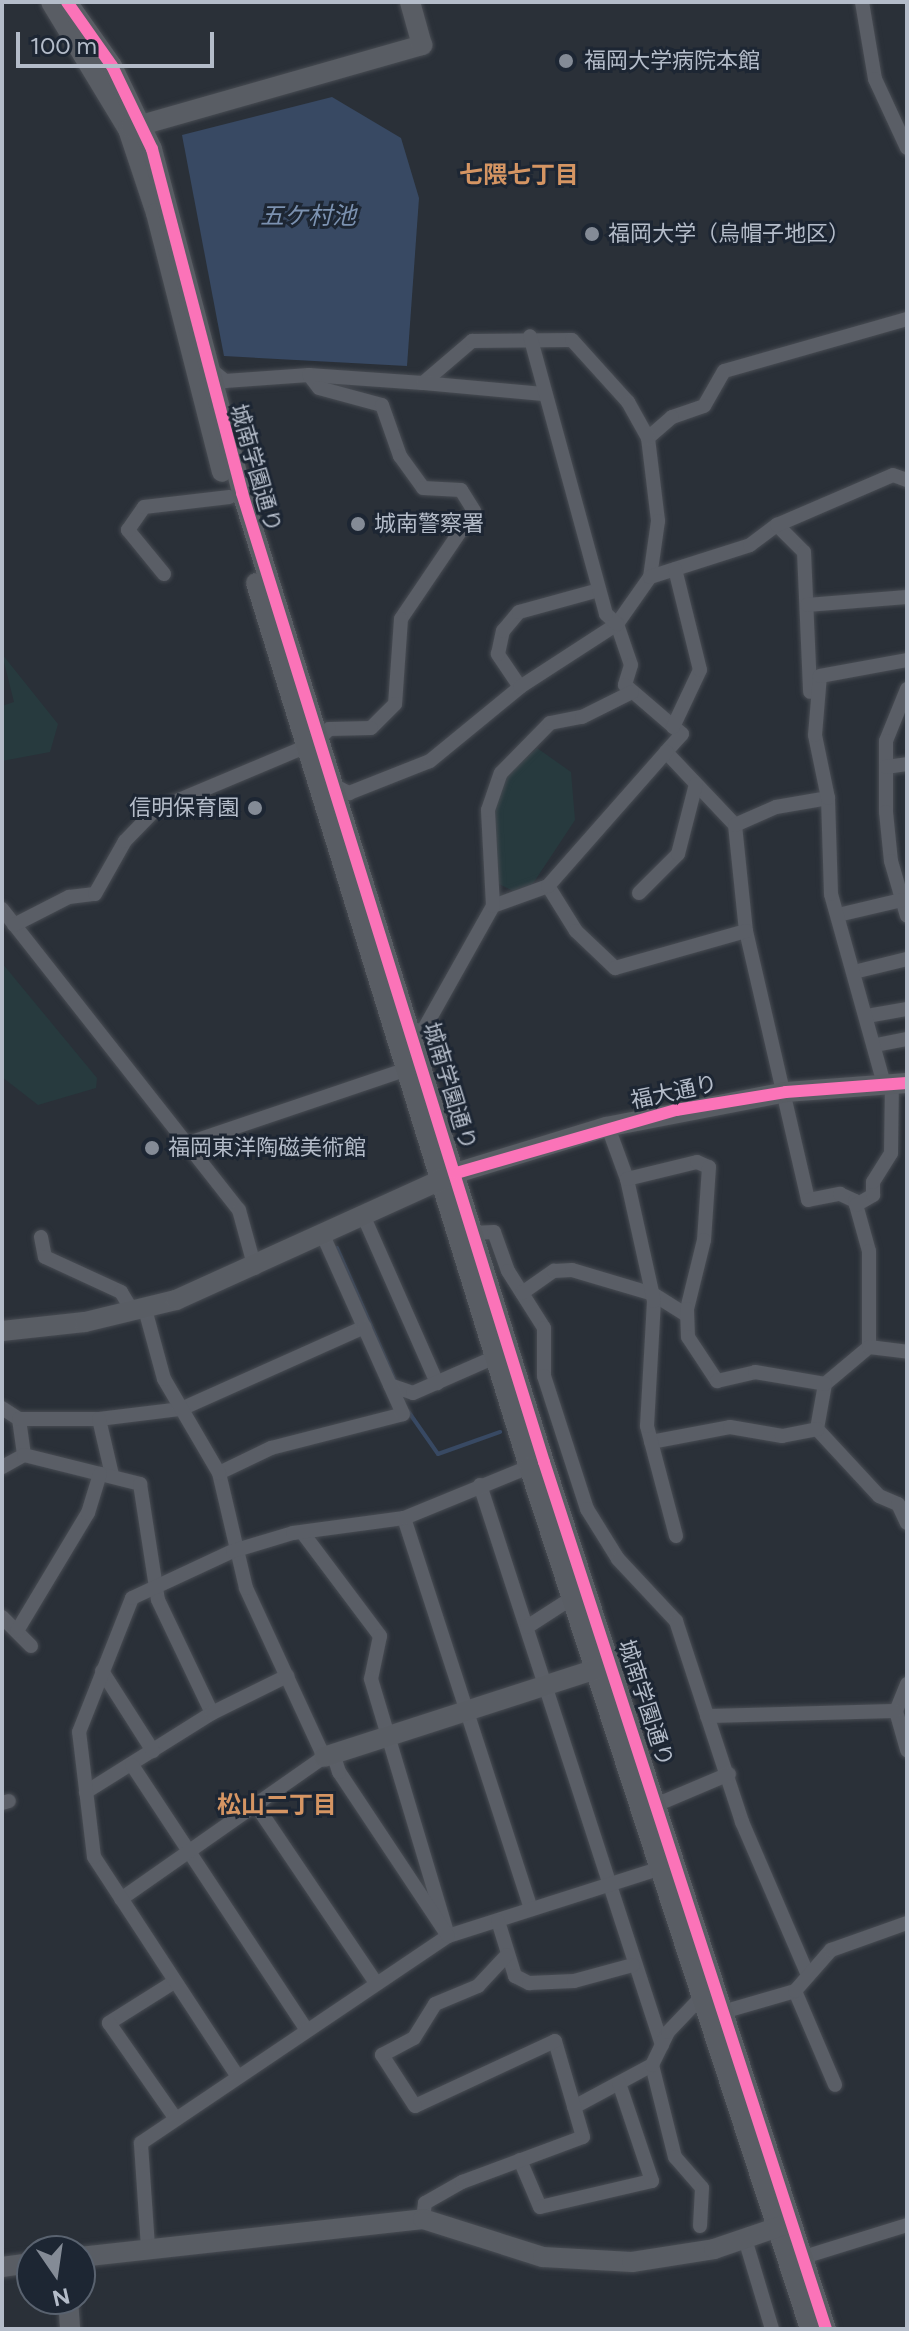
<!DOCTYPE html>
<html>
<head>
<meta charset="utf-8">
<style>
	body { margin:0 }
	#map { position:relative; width:909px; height:2331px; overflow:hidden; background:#2a3038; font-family:Figtree,"Noto Sans JP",sans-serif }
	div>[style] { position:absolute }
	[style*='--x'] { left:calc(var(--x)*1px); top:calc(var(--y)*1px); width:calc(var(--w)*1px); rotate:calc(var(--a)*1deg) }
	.green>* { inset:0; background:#273a3e }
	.water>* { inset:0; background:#384963 }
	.stream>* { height:4px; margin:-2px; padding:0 2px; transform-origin:2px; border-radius:2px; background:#384963 }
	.roads { filter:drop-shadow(0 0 2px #484c53) drop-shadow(0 0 2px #484c53) }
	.street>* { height:14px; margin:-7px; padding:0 7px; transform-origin:7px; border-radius:7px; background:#5a5e66 }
	.secondary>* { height:20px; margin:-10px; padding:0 10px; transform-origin:10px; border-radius:10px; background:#595d64 }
	.cycleway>* { height:12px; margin:-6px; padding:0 6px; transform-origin:6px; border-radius:6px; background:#fb73b8 }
	.dots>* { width:22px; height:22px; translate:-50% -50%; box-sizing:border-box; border:4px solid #1d2633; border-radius:50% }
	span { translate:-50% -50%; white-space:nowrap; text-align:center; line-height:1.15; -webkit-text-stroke:6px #1d2633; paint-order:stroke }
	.poi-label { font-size:22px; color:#b4bcc9 }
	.left { translate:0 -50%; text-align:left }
	.right { translate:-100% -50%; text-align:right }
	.street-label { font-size:22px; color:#b4bcc9 }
	.neighbourhood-label { font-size:24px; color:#d59563; font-weight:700 }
	.water-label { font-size:24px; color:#7c92b1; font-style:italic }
	.frame { position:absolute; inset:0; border:4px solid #b4bcc9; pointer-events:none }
	.north { position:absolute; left:16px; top:2235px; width:80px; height:80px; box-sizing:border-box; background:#1d2633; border:2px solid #59626f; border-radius:50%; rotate:167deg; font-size:22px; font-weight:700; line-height:32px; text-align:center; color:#b4bcc9 }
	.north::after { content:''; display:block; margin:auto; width:28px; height:36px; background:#848b96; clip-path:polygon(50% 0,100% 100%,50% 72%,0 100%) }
	.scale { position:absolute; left:16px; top:32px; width:198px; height:36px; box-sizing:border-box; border:4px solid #b4bcc9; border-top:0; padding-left:10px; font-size:24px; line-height:28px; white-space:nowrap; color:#b4bcc9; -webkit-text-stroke:6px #1d2633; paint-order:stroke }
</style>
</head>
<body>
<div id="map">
	<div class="green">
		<div style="clip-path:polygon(2px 654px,58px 724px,50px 752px,2px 761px,2px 706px,14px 702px)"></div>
		<div style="clip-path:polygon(537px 748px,571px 772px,575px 820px,532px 885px,513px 891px,499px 884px,492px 813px,504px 778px)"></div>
		<div style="clip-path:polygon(2px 963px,97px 1078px,96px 1088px,38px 1105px,2px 1077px)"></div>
	</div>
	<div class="water">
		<div style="clip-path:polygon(332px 97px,401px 138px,419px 198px,407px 366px,224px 356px,182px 135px)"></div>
	</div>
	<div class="stream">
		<div style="--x:337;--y:1248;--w:145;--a:66.4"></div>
		<div style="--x:408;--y:1411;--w:52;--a:55.1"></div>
		<div style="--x:438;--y:1454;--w:66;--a:-19.5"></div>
	</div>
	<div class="roads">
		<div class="street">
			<div style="--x:862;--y:2;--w:78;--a:80.4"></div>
			<div style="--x:875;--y:79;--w:76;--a:65.1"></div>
			<div style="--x:907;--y:319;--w:190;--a:164.1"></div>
			<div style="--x:724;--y:371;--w:40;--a:119.7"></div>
			<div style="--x:704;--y:406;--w:34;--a:161"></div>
			<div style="--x:672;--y:417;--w:32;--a:139"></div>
			<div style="--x:648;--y:438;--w:84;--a:83.1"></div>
			<div style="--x:658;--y:521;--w:57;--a:98.1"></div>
			<div style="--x:650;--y:577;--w:57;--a:125.1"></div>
			<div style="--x:617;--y:624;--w:43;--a:71.1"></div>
			<div style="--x:631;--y:665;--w:21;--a:107"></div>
			<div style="--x:625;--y:685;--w:75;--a:40.7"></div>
			<div style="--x:682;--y:734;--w:24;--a:132"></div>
			<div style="--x:666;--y:752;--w:100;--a:46.6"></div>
			<div style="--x:735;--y:825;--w:107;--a:84.1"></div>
			<div style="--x:746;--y:931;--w:276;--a:77"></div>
			<div style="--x:808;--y:1200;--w:33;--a:-11"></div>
			<div style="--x:840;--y:1194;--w:17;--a:25"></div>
			<div style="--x:855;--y:1201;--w:52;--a:74.4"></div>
			<div style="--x:869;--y:1251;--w:96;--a:90"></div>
			<div style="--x:869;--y:1347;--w:57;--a:139.9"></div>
			<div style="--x:825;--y:1384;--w:46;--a:100.1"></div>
			<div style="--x:817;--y:1429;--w:91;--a:47.2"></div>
			<div style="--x:879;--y:1496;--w:21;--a:23"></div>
			<div style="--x:898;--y:1504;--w:21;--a:65"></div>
			<div style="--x:209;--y:368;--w:21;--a:39"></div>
			<div style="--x:225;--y:381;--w:84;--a:-4.1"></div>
			<div style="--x:309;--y:375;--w:114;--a:4"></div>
			<div style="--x:423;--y:383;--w:65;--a:-40.6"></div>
			<div style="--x:472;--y:341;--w:100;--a:-0.6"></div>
			<div style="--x:572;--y:340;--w:84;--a:47.9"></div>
			<div style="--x:628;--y:402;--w:41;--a:60.9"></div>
			<div style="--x:309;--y:375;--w:16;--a:52"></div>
			<div style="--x:319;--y:388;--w:65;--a:15.1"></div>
			<div style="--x:382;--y:405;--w:54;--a:70.6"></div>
			<div style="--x:400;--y:456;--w:39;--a:54"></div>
			<div style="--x:423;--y:488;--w:38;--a:3"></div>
			<div style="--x:461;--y:490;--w:25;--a:58"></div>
			<div style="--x:474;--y:511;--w:130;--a:124.1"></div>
			<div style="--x:401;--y:619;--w:85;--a:94"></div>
			<div style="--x:395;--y:704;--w:34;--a:135"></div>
			<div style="--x:371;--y:728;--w:42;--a:178.6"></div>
			<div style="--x:329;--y:729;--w:13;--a:135"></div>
			<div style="--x:423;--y:383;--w:122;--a:5.2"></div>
			<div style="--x:777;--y:525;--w:38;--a:45"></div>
			<div style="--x:804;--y:552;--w:140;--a:87.5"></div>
			<div style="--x:164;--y:574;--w:57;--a:-129.3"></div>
			<div style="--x:128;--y:530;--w:28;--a:-55"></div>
			<div style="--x:144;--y:507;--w:86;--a:-6.7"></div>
			<div style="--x:650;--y:577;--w:105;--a:-17.7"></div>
			<div style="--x:750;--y:545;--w:34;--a:-37"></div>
			<div style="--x:777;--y:525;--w:126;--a:-23.3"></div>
			<div style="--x:893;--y:475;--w:15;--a:20"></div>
			<div style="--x:807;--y:605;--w:100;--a:-4.6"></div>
			<div style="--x:520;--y:687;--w:40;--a:-124"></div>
			<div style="--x:498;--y:654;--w:24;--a:-78"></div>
			<div style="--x:503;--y:631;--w:25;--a:-50"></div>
			<div style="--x:519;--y:612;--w:83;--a:-15.4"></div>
			<div style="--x:907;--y:689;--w:56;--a:112"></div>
			<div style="--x:886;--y:741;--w:71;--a:90"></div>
			<div style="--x:886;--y:812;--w:49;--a:84.2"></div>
			<div style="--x:891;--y:861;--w:57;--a:73.8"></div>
			<div style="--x:673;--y:727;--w:63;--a:-64.7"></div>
			<div style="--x:700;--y:670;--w:104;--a:-103.9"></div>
			<div style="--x:886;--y:767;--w:21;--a:-8"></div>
			<div style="--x:335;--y:786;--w:16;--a:27"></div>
			<div style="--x:349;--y:793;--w:87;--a:-21.6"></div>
			<div style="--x:430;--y:761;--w:117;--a:-39.4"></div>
			<div style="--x:520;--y:687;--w:116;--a:-33"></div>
			<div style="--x:617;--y:624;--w:15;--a:-138"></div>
			<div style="--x:606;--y:614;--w:288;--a:-105.3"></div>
			<div style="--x:735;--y:825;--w:45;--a:-23.7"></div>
			<div style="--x:776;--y:807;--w:53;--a:-9.8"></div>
			<div style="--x:548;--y:886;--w:53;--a:58.1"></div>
			<div style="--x:576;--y:931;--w:54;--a:43.5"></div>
			<div style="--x:615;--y:968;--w:136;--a:-15.8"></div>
			<div style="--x:639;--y:893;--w:55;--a:-45"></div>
			<div style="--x:678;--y:854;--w:72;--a:-75.6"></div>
			<div style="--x:493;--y:906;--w:59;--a:-20"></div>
			<div style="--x:548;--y:886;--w:179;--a:-48.6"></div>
			<div style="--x:2;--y:909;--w:383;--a:51.8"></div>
			<div style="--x:239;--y:1210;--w:60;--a:74.6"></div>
			<div style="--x:838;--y:915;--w:66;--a:-13.2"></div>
			<div style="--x:14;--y:925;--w:62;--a:-27"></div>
			<div style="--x:69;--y:897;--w:26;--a:-7"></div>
			<div style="--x:95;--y:894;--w:61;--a:-60.5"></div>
			<div style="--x:125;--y:841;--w:43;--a:-45.9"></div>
			<div style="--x:155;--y:810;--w:165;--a:-22.8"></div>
			<div style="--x:854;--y:972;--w:55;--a:-13.8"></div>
			<div style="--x:867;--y:1016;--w:41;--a:-9.9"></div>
			<div style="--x:413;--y:1032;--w:11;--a:-15"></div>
			<div style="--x:424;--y:1029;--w:141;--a:-60.7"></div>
			<div style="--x:493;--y:906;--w:96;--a:-93"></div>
			<div style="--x:488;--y:810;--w:39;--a:-71"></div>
			<div style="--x:501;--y:773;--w:70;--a:-45.6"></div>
			<div style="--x:550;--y:723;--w:33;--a:-11"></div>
			<div style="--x:582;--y:717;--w:56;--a:-26.6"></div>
			<div style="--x:876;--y:1045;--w:32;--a:-11"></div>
			<div style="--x:884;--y:1084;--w:197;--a:-105.6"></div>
			<div style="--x:831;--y:894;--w:96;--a:-91.8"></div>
			<div style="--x:828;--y:798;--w:64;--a:-101.7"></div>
			<div style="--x:815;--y:735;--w:59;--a:-85.2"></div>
			<div style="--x:820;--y:676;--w:88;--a:-10.4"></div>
			<div style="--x:608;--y:1127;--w:55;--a:69.9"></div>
			<div style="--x:186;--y:1144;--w:231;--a:-18.7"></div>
			<div style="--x:856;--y:1205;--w:20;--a:-30"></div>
			<div style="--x:873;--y:1195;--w:13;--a:-90"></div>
			<div style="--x:873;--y:1182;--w:34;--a:-58"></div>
			<div style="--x:891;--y:1153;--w:69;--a:-89.2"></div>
			<div style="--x:363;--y:1215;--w:184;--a:66.2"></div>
			<div style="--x:473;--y:1233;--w:21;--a:-3"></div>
			<div style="--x:494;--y:1232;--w:41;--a:70.3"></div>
			<div style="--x:508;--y:1271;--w:67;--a:57.7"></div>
			<div style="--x:544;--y:1328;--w:48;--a:90"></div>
			<div style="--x:544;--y:1376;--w:140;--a:72.1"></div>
			<div style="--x:587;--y:1509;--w:59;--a:58.2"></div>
			<div style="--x:618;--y:1559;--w:85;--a:46.9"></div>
			<div style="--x:676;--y:1621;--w:212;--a:71.8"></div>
			<div style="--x:742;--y:1822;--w:167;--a:66.7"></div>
			<div style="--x:41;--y:1237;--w:20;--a:79"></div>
			<div style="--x:45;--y:1257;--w:84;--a:24.7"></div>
			<div style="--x:121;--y:1292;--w:23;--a:59"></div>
			<div style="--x:522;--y:1293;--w:39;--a:-35"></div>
			<div style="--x:554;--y:1271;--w:18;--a:-3"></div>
			<div style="--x:572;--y:1270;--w:84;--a:16.5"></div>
			<div style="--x:653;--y:1294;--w:40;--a:32"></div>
			<div style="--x:869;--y:1347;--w:38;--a:7"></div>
			<div style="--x:390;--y:1385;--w:24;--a:19"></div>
			<div style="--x:413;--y:1393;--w:90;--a:-23.7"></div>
			<div style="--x:2;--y:1408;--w:20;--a:33"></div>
			<div style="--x:19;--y:1419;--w:36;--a:82"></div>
			<div style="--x:24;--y:1455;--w:25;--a:151"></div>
			<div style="--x:19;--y:1419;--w:80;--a:0"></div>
			<div style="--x:99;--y:1419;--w:83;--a:-7"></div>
			<div style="--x:181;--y:1409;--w:201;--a:-24.1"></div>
			<div style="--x:364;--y:1327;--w:103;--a:-114.1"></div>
			<div style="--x:99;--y:1419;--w:57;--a:76.9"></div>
			<div style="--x:651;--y:1442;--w:80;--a:-10.8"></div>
			<div style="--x:730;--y:1427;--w:53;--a:9.8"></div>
			<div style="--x:782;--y:1436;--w:36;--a:-11"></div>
			<div style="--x:24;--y:1455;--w:120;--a:14"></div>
			<div style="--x:140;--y:1484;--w:117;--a:81.2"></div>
			<div style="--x:158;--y:1600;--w:125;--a:64.5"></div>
			<div style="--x:212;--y:1713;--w:149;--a:147.9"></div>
			<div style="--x:219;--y:1473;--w:58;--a:-25.7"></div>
			<div style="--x:271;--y:1448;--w:136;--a:-14.4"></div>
			<div style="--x:403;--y:1414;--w:95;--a:-114.1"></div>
			<div style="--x:480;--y:1485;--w:589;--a:72"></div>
			<div style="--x:404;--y:1518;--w:411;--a:72"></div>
			<div style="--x:302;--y:1532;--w:130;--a:53.1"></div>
			<div style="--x:380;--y:1636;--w:44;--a:101.8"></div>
			<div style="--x:371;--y:1679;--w:268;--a:73.3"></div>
			<div style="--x:448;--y:1936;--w:227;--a:-17.7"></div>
			<div style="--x:676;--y:1536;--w:114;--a:-104.8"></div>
			<div style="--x:647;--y:1426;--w:125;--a:-86.8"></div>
			<div style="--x:654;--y:1301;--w:125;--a:-102.5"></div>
			<div style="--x:627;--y:1179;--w:72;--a:-13.7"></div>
			<div style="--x:697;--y:1162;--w:13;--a:23"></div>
			<div style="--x:709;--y:1167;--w:73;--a:93.9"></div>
			<div style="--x:704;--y:1240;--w:71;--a:103.8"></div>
			<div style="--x:687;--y:1309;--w:28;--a:88"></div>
			<div style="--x:688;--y:1337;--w:53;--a:56.6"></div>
			<div style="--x:717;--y:1381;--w:39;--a:-13"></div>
			<div style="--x:755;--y:1372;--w:71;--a:9.7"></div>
			<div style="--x:2;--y:1617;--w:41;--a:45"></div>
			<div style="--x:527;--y:1627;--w:57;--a:-32.9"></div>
			<div style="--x:17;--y:1631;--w:138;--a:-59"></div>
			<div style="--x:88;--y:1513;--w:41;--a:-72.9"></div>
			<div style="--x:102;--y:1671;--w:95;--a:57.5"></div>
			<div style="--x:907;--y:1684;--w:29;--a:112"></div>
			<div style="--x:896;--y:1711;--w:41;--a:74.2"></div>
			<div style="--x:212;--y:1713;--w:84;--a:-26.3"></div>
			<div style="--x:707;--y:1716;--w:189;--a:-1.5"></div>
			<div style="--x:132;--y:1765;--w:318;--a:56.6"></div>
			<div style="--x:2;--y:1803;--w:7;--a:-16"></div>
			<div style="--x:658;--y:1804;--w:77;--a:-22.9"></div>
			<div style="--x:256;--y:1805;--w:215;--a:56"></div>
			<div style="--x:121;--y:1899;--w:248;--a:-35"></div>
			<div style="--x:324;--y:1757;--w:186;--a:-114.8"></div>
			<div style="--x:246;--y:1588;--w:118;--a:-103.2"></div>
			<div style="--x:219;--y:1473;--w:109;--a:-120.3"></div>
			<div style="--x:164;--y:1379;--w:73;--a:-105.2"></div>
			<div style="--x:498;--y:1921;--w:58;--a:72.8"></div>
			<div style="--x:515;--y:1976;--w:16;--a:27"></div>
			<div style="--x:529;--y:1983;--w:45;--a:-2.5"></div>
			<div style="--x:574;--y:1981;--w:61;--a:-15.2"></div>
			<div style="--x:174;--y:1982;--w:77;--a:147.8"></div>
			<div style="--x:109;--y:2023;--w:117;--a:55.1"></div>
			<div style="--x:795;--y:1991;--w:102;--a:66.9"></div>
			<div style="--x:726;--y:2011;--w:72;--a:-16.2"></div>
			<div style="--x:795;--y:1991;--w:55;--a:-48.7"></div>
			<div style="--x:831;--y:1950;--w:81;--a:-19.6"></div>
			<div style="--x:652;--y:2065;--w:95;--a:76"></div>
			<div style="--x:675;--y:2157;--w:41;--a:48.9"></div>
			<div style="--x:702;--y:2188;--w:38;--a:93"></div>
			<div style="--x:238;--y:2077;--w:263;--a:-123.2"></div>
			<div style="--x:94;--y:1857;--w:126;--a:-96.8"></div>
			<div style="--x:79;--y:1732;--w:144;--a:-68.4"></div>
			<div style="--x:132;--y:1598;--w:111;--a:-25"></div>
			<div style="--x:233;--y:1551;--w:63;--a:-16.7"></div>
			<div style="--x:293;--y:1533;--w:112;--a:-7.7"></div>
			<div style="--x:404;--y:1518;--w:135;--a:-22.2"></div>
			<div style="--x:574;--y:2107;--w:89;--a:-28.3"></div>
			<div style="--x:652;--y:2065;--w:37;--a:-64"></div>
			<div style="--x:668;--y:2032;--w:58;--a:-46.4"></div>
			<div style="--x:520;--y:2160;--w:51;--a:66.9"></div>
			<div style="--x:540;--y:2207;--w:115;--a:-13.1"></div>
			<div style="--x:652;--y:2181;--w:103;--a:-108.6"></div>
			<div style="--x:423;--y:2219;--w:16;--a:-83"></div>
			<div style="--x:425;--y:2203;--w:43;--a:-29.6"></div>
			<div style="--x:462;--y:2182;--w:129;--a:-20.4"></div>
			<div style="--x:583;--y:2137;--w:100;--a:-106.3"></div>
			<div style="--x:555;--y:2041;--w:154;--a:155.1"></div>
			<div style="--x:415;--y:2106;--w:61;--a:-122.9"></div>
			<div style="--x:382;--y:2055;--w:36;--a:-28"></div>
			<div style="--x:414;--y:2038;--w:40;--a:-58"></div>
			<div style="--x:435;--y:2004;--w:47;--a:-22.7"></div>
			<div style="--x:478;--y:1986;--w:42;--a:-46.9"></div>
			<div style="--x:745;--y:2239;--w:94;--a:73.3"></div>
			<div style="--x:148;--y:2247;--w:104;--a:-93.9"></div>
			<div style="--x:141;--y:2143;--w:370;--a:-34"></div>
			<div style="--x:448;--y:1936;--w:197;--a:-123.6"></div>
			<div style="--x:339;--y:1772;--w:19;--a:-108"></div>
			<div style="--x:807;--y:2256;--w:105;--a:-17.2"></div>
		</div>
		<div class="secondary">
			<div style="--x:51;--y:2;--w:149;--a:58.8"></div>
			<div style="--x:128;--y:129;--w:89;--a:71.6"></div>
			<div style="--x:156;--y:213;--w:267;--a:75.7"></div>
			<div style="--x:67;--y:2;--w:78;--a:54.9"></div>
			<div style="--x:112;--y:66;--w:92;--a:64.3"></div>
			<div style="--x:152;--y:149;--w:356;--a:75.3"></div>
			<div style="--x:242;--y:493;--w:1015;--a:72.69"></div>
			<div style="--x:544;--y:1462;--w:912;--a:71.98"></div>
			<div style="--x:131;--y:128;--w:303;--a:-15.9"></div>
			<div style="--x:422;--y:45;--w:45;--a:-105.6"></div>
			<div style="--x:256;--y:583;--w:925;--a:72.84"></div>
			<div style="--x:529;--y:1467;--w:907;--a:71.94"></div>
			<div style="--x:2;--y:1331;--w:83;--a:-6.2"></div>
			<div style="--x:85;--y:1322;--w:94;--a:-13.6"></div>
			<div style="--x:176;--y:1300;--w:307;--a:-24.4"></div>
			<div style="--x:456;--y:1173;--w:157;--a:-17"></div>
			<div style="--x:606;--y:1127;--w:183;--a:-11"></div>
			<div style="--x:786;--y:1092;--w:121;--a:-4.3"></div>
			<div style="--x:324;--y:1757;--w:299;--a:-17.9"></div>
			<div style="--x:80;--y:2257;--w:345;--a:-6.3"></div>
			<div style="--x:423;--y:2219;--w:126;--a:17.6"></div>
			<div style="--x:543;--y:2257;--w:89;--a:3.2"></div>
			<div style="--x:632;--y:2262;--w:83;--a:-9"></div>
			<div style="--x:714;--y:2249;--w:80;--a:-18.9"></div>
			<div style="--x:2;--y:2267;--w:30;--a:-8"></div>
			<div style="--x:68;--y:2299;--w:30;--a:86"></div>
		</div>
	</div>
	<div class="cycleway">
		<div style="--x:67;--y:2;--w:78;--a:54.9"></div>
		<div style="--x:112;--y:66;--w:92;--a:64.3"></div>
		<div style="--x:152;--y:149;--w:356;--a:75.3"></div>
		<div style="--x:242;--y:493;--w:1015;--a:72.69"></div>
		<div style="--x:544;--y:1462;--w:912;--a:71.98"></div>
		<div style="--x:456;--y:1173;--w:229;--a:-16"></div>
		<div style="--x:676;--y:1110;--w:111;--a:-9.3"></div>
		<div style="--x:786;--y:1092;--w:121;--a:-4.3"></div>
	</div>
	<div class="dots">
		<div style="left:566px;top:61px;background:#848b96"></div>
		<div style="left:592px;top:234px;background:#848b96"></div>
		<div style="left:358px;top:524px;background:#848b96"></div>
		<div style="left:255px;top:808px;background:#848b96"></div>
		<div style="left:152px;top:1148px;background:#848b96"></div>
	</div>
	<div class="poi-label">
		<span class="left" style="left:584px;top:61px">福岡大学病院本館</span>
		<span class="left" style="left:608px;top:234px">福岡大学（烏帽子地区）</span>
		<span class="left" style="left:374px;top:524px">城南警察署</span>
		<span class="right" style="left:239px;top:808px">信明保育園</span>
		<span class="left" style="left:168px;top:1148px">福岡東洋陶磁美術館</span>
	</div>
	<div class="street-label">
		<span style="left:256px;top:468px;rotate:74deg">城南学園通り</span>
		<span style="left:450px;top:1086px;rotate:73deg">城南学園通り</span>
		<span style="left:674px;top:1092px;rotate:-12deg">福大通り</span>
		<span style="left:646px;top:1703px;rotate:72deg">城南学園通り</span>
	</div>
	<div class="neighbourhood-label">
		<span style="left:519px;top:175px">七隈七丁目</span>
		<span style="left:277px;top:1805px">松山二丁目</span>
	</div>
	<div class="water-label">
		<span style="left:308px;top:216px">五ケ村池</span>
	</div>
	<div class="frame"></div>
	<div class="north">N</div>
	<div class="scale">100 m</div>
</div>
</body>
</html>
